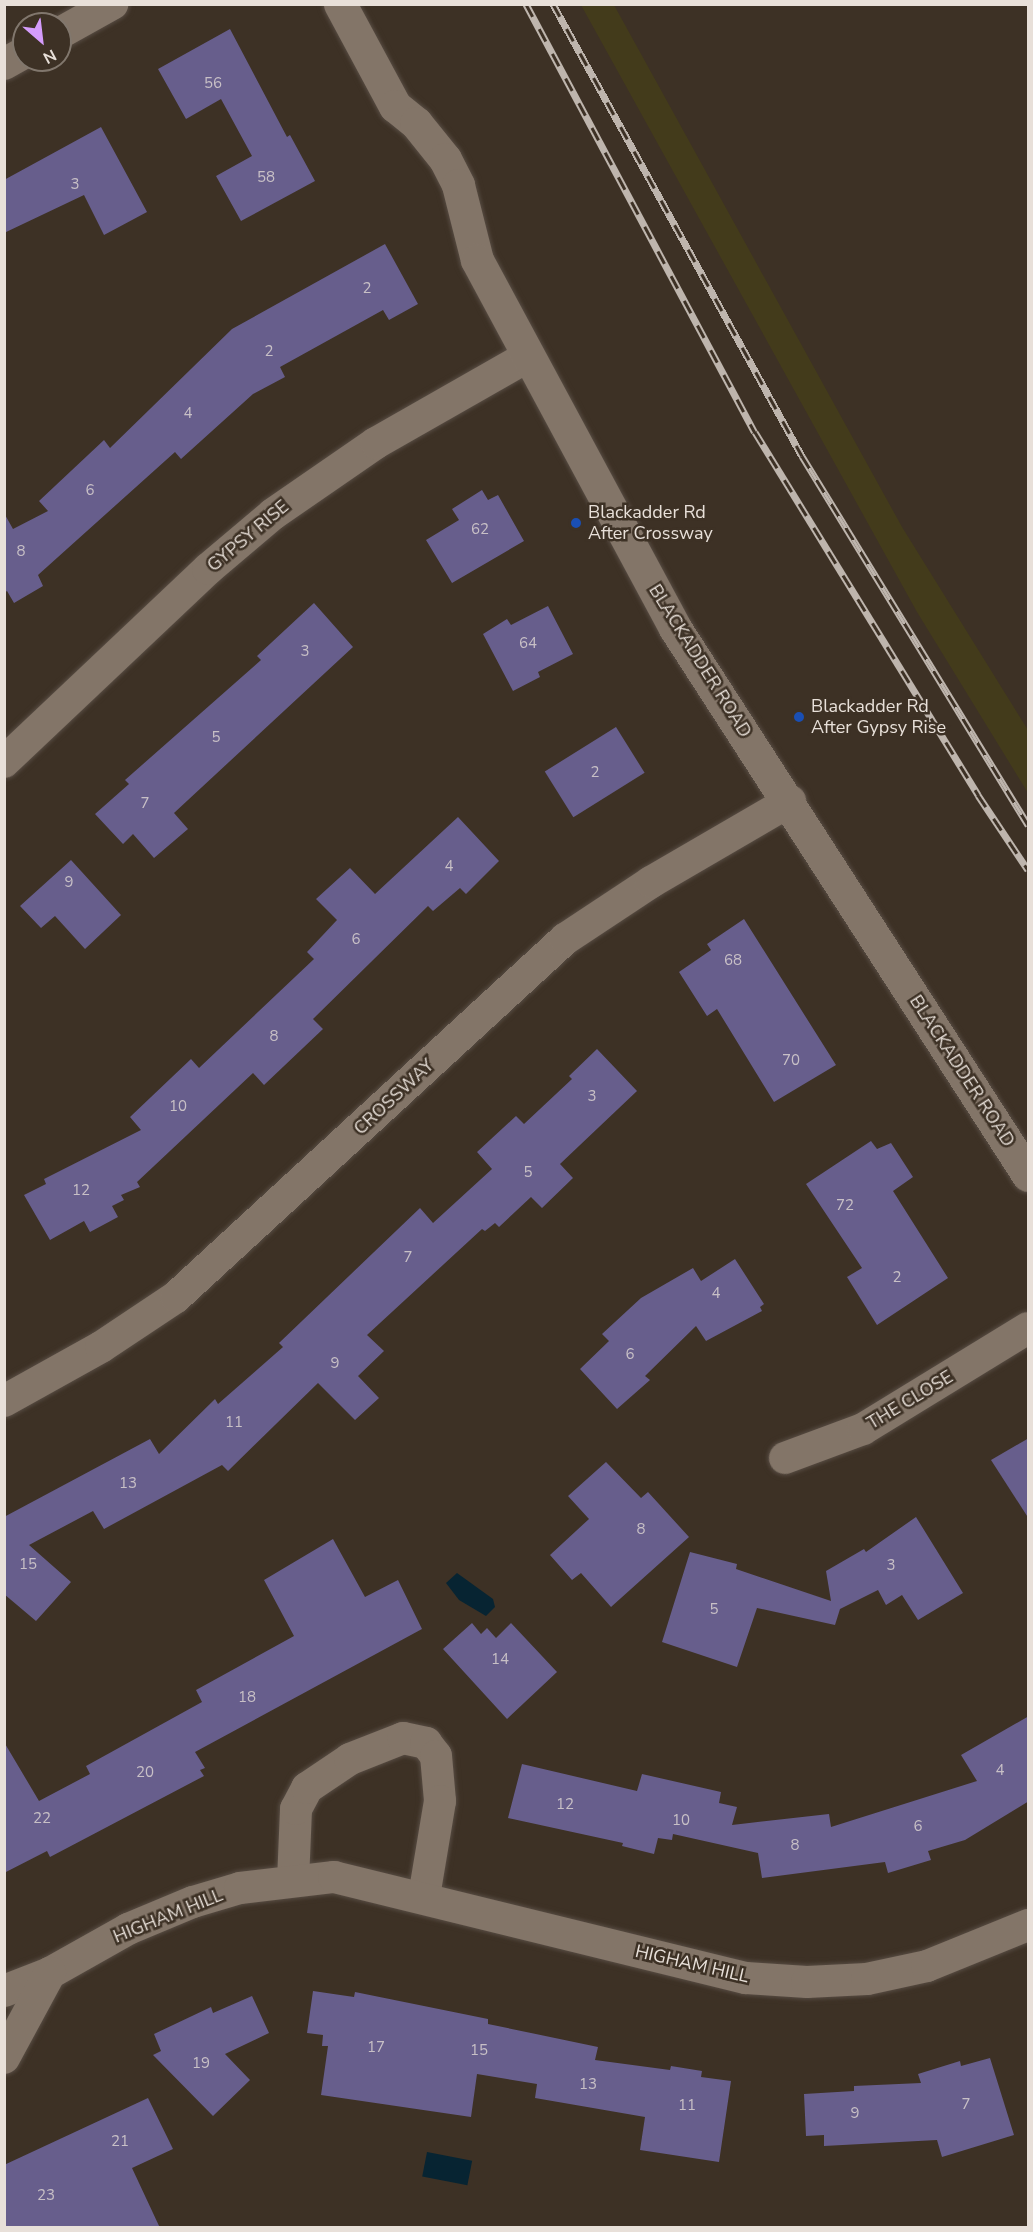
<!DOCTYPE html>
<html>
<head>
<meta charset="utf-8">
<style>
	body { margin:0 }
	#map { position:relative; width:1033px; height:2232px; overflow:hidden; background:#3d3125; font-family:"Nunito Sans",sans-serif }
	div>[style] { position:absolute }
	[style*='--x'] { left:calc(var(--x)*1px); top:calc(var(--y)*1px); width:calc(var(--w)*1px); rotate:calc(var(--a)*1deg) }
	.sand>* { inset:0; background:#433b1b }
	.water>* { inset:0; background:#072432; transform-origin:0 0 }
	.building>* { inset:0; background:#675e8c; transform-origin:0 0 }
	.roads { filter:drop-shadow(0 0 2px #574c43) drop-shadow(0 0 2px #574c43) }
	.street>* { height:32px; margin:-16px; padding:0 16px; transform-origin:16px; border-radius:16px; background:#837568 }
	.secondary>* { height:33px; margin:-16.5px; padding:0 16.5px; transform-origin:16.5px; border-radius:16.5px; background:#837568 }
	.rail>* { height:7px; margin-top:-3.5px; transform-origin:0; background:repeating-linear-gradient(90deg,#3d3125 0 14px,#beb5ad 0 28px); box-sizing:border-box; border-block:2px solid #beb5ad }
	.dots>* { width:16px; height:16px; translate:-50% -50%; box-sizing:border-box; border:3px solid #3d3125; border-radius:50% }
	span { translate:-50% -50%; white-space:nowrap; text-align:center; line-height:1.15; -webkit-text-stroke:5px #3d3125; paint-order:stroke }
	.number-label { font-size:15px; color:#c8c0c6 }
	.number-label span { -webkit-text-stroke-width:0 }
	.poi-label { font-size:18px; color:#e8e0d9 }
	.left { translate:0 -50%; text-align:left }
	.street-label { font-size:18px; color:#e8e0d9 }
	.frame { position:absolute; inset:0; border:6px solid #e8e0d9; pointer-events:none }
	.north { position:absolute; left:12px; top:12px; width:60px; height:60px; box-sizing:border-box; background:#3d3125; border:2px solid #81776d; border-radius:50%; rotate:152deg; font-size:16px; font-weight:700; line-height:24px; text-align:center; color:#e8e0d9 }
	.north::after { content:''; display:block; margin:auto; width:21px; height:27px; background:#d49cfb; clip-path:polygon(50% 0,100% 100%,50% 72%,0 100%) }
</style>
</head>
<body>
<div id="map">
	<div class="sand">
		<div style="clip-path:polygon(581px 5px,614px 5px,902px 527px,1028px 730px,1028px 793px,917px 612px)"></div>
	</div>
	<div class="water">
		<div style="clip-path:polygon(457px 1573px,493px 1599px,495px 1607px,486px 1616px,459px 1600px,446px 1583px)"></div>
		<div style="left:427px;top:2152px;width:46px;height:25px;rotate:11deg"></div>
	</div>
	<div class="building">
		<div style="clip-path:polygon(230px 29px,287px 137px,290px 135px,315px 181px,241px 221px,216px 176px,252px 156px,221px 99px,186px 119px,158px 69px)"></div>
		<div style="clip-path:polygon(101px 127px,147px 212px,104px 235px,84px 195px,4px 233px,4px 180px)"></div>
		<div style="clip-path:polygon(385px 244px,418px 304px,389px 320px,383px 310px,280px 367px,285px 377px,253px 394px,181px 459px,175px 452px,38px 575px,43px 586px,14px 603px,7px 591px,4px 593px,4px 513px,13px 529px,48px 511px,39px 501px,104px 440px,110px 448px,232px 329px)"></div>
		<div style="clip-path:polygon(482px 490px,488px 500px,498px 495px,524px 541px,452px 583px,426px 540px,459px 520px,452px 509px)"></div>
		<div style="clip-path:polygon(314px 603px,353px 647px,174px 813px,188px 829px,154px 858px,133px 834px,123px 844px,95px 814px,129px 784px,125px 780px,261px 660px,257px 656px)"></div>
		<div style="clip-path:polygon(548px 606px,573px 654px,538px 672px,540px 677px,513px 691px,483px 634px,507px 619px,511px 625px)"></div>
		<div style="left:616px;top:727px;width:54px;height:84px;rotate:58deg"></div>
		<div style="clip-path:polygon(458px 817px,499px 861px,466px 894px,460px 888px,433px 911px,428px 906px,313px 1019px,323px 1029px,264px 1085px,253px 1073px,137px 1182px,140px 1187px,121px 1195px,124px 1200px,112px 1206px,118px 1217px,90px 1232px,84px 1221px,50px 1240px,24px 1195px,46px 1184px,44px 1179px,141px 1130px,130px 1117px,191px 1059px,199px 1068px,314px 959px,307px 952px,337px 920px,316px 899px,350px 868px,375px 894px)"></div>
		<div style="clip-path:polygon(71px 860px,121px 915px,85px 949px,55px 916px,41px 928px,20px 906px)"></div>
		<div style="clip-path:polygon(744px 919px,836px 1065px,774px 1102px,717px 1009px,707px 1016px,679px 972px,711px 950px,707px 944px)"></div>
		<div style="clip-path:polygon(597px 1049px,637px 1091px,560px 1164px,573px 1178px,542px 1208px,531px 1197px,499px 1227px,495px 1223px,485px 1231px,482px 1229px,367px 1335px,384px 1351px,358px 1376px,379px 1398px,355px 1420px,318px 1383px,228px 1471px,222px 1465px,104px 1529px,93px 1511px,29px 1545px,71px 1582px,36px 1621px,4px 1594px,4px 1517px,150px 1439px,159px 1454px,215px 1399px,218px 1404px,283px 1347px,279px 1343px,420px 1208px,433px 1223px,492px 1169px,477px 1152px,516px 1116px,524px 1124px,572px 1079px,569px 1076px)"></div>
		<div style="clip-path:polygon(871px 1141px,877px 1149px,891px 1143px,913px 1177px,893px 1191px,948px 1278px,877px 1325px,847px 1277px,862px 1268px,806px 1184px)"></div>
		<div style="clip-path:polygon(735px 1259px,764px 1304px,760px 1307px,762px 1311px,706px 1341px,696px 1326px,645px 1376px,650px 1380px,617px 1409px,580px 1369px,609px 1341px,602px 1334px,641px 1298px,693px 1268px,701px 1281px)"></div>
		<div style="clip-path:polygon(1029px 1438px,1029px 1519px,991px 1460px)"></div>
		<div style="clip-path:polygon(606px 1462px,641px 1498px,648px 1492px,689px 1537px,611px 1607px,581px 1573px,572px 1580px,550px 1555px,589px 1519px,568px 1496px)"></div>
		<div style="clip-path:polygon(916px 1517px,963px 1593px,918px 1620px,902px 1595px,886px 1605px,878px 1590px,840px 1609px,835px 1625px,757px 1608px,737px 1667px,662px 1642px,690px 1552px,737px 1564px,736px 1569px,831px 1601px,826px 1571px,864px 1549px,866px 1552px)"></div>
		<div style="clip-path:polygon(333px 1539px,365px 1597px,398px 1580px,422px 1629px,195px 1752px,205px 1768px,200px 1770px,204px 1776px,50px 1857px,47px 1851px,4px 1873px,4px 1742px,39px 1801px,90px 1774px,86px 1766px,202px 1702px,196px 1690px,294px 1636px,264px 1580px)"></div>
		<div style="clip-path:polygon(472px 1623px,481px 1634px,487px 1628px,496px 1638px,511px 1623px,557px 1672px,507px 1719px,443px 1649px)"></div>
		<div style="clip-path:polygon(1029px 1716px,1029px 1801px,965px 1840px,928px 1851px,931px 1860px,888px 1873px,885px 1862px,762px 1878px,758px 1853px,673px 1834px,672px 1840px,658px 1838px,654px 1854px,622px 1846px,623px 1843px,508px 1818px,522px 1764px,637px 1791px,642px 1774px,721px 1792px,719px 1803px,737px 1807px,732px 1825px,829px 1814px,831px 1827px,977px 1781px,961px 1755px)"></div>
		<div style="clip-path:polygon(313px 1991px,354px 1997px,355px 1992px,488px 2019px,488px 2024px,598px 2047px,595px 2060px,670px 2070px,671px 2066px,702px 2071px,701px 2077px,731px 2081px,719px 2162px,640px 2150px,645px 2117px,535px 2098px,537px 2084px,477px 2074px,471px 2117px,321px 2095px,328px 2046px,322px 2046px,323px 2035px,307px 2033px)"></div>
		<div style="clip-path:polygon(252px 1996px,269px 2033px,225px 2054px,250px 2080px,213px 2116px,153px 2055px,161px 2051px,154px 2034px,211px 2007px,213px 2013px)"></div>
		<div style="clip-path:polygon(990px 2058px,1014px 2135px,942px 2157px,937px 2140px,824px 2146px,824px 2135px,806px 2136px,804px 2094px,854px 2091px,854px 2086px,921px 2083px,918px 2074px,960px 2061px,961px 2066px)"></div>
		<div style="clip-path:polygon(148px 2098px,173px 2149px,132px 2168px,160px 2228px,4px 2228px,4px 2165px)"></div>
	</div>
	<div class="roads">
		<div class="street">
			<div style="--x:60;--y:33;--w:60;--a:-29.1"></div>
			<div style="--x:4;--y:64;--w:23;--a:-29"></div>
			<div style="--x:4;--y:762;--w:281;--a:-43.4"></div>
			<div style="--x:208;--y:569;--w:85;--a:-40.2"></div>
			<div style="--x:273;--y:514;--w:125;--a:-34.6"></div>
			<div style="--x:376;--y:443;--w:174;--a:-29.7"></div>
			<div style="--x:4;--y:1401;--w:111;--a:-29.1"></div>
			<div style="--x:101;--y:1347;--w:90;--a:-33.7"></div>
			<div style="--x:176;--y:1297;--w:529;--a:-42.62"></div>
			<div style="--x:565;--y:939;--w:103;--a:-33.5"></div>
			<div style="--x:651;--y:882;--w:161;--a:-30.2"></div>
			<div style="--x:785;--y:1458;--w:83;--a:-20.4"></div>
			<div style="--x:863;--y:1429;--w:193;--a:-31.5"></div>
			<div style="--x:293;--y:1881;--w:72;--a:-87.6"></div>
			<div style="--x:296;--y:1809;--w:24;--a:-62"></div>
			<div style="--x:307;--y:1788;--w:52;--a:-34"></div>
			<div style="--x:350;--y:1759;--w:57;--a:-21.6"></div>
			<div style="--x:403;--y:1738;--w:24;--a:12"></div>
			<div style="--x:426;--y:1743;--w:16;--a:52"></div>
			<div style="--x:436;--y:1756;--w:45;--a:84.9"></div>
			<div style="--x:440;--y:1801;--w:97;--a:99.5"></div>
			<div style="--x:4;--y:1991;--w:49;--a:-21.4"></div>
			<div style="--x:50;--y:1973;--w:90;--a:-29.4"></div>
			<div style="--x:128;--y:1929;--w:70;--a:-22.6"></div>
			<div style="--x:193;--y:1902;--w:49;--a:-16.6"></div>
			<div style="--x:240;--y:1888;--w:95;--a:-6.7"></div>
			<div style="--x:334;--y:1877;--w:424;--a:13.8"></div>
			<div style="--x:746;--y:1978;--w:61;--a:3.8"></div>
			<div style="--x:807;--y:1982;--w:60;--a:-2.9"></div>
			<div style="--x:867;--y:1979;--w:61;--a:-12.2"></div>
			<div style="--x:927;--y:1966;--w:109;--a:-22.1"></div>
			<div style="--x:4;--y:2058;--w:97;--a:-61.6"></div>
		</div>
		<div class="secondary">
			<div style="--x:340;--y:4;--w:116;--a:61.7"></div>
			<div style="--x:395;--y:106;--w:27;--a:39"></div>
			<div style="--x:416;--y:123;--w:46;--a:51.1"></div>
			<div style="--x:445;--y:159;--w:29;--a:63"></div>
			<div style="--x:458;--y:185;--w:77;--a:75.8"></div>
			<div style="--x:477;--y:260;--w:418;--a:61.7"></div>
			<div style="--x:675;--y:628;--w:651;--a:57.16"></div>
		</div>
	</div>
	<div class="rail">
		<div style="--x:526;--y:4;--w:485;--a:61.9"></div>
		<div style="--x:755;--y:432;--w:426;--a:58.4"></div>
		<div style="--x:978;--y:795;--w:90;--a:56.3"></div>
		<div style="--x:553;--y:4;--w:516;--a:61.15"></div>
		<div style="--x:802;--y:456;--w:433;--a:58.5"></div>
	</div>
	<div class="dots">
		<div style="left:576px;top:523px;background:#1a4fb4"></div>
		<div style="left:799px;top:717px;background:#1a4fb4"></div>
	</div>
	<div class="number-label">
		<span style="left:213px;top:84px">56</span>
		<span style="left:266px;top:178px">58</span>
		<span style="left:75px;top:185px">3</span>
		<span style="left:367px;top:289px">2</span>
		<span style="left:269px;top:352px">2</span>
		<span style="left:188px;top:414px">4</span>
		<span style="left:90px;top:491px">6</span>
		<span style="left:480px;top:530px">62</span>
		<span style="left:21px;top:552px">8</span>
		<span style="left:528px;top:644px">64</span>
		<span style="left:305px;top:652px">3</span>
		<span style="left:216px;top:738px">5</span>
		<span style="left:595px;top:773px">2</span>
		<span style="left:145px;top:804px">7</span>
		<span style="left:449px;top:867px">4</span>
		<span style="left:69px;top:883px">9</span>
		<span style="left:356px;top:940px">6</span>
		<span style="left:733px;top:961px">68</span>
		<span style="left:274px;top:1037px">8</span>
		<span style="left:791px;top:1061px">70</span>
		<span style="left:592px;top:1097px">3</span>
		<span style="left:178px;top:1107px">10</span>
		<span style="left:528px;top:1173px">5</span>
		<span style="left:81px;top:1191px">12</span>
		<span style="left:845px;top:1206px">72</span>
		<span style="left:408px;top:1258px">7</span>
		<span style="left:897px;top:1278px">2</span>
		<span style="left:716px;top:1294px">4</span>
		<span style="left:630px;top:1355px">6</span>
		<span style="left:335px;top:1364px">9</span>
		<span style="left:234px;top:1423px">11</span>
		<span style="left:128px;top:1484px">13</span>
		<span style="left:641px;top:1530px">8</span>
		<span style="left:28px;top:1565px">15</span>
		<span style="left:891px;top:1566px">3</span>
		<span style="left:714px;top:1610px">5</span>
		<span style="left:500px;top:1660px">14</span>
		<span style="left:247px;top:1698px">18</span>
		<span style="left:1000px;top:1771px">4</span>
		<span style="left:145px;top:1773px">20</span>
		<span style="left:565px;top:1805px">12</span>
		<span style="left:42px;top:1819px">22</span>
		<span style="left:681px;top:1821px">10</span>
		<span style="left:918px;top:1827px">6</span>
		<span style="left:795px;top:1846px">8</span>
		<span style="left:376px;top:2048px">17</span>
		<span style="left:479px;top:2051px">15</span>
		<span style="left:201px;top:2064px">19</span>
		<span style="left:588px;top:2085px">13</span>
		<span style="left:966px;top:2105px">7</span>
		<span style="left:687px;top:2106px">11</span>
		<span style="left:855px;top:2114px">9</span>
		<span style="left:120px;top:2142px">21</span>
		<span style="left:46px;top:2196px">23</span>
	</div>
	<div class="poi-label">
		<span class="left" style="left:588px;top:523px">Blackadder Rd<br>After Crossway</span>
		<span class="left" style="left:811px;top:717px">Blackadder Rd<br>After Gypsy Rise</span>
	</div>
	<div class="street-label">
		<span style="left:248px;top:536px;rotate:-40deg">GYPSY RISE</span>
		<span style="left:700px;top:661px;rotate:58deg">BLACKADDER ROAD</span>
		<span style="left:962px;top:1071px;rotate:57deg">BLACKADDER ROAD</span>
		<span style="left:394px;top:1097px;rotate:-43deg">CROSSWAY</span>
		<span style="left:910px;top:1400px;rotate:-31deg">THE CLOSE</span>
		<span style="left:168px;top:1916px;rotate:-22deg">HIGHAM HILL</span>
		<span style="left:692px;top:1964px;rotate:13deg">HIGHAM HILL</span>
	</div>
	<div class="frame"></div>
	<div class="north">N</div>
</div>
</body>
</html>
